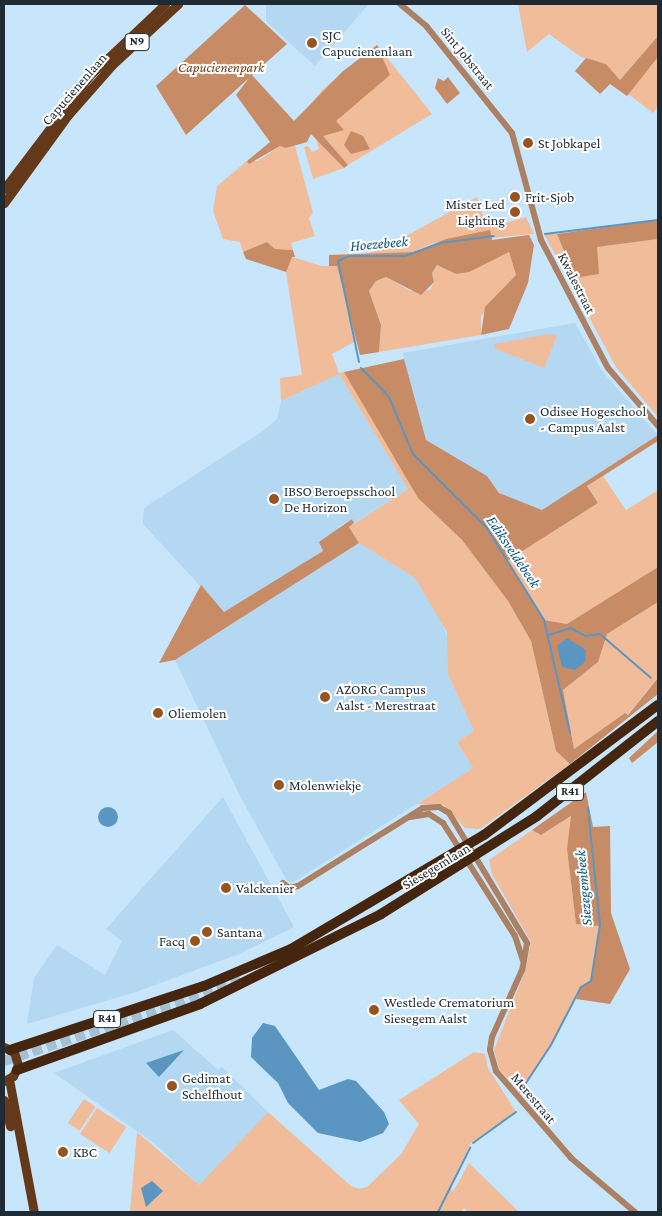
<!DOCTYPE html>
<html>
<head>
<meta charset="utf-8">
<style>
	body { margin:0 }
	#map { position:relative; width:662px; height:1216px; overflow:hidden; background:#c7e5fb; font-family:"Crimson Pro",serif }
	div>[style] { position:absolute }
	[style*='--x'] { left:calc(var(--x)*1px); top:calc(var(--y)*1px); width:calc(var(--w)*1px); rotate:calc(var(--a)*1deg) }
	.built>* { inset:0; background:#b4d8f2 }
	.green>* { inset:0; background:#f1bc9a; transform-origin:0 0 }
	.forest>* { inset:0; background:#c78c65 }
	.water>* { inset:0; background:#5a96c1 }
	.round { border-radius:50% }
	.stream>* { height:2px; margin:-1px; padding:0 1px; transform-origin:1px; border-radius:1px; background:#5a96c1 }
	.highway-tunnel>* { height:10px; margin-top:-5px; transform-origin:0; background:repeating-linear-gradient(90deg,#a5c0d3 0 10px,transparent 0 15px) }
	.minor>* { height:6px; margin:-3px; padding:0 3px; transform-origin:3px; border-radius:3px; background:#ab8063 }
	.major>* { height:9px; margin:-4.5px; padding:0 4.5px; transform-origin:4.5px; border-radius:4.5px; background:#643919 }
	.highway>* { height:10px; margin:-5px; padding:0 5px; transform-origin:5px; border-radius:5px; background:#45250d }
	.dots>* { width:14px; height:14px; translate:-50% -50%; box-sizing:border-box; border:2px solid #fff; border-radius:50% }
	span { translate:-50% -50%; white-space:nowrap; text-align:center; line-height:1.15; -webkit-text-stroke:4px #fff; paint-order:stroke }
	.shield-label span { padding:1px 4px; background:#fff; border:1px solid; border-radius:4px; -webkit-text-stroke-width:0 }
	.shield-label { font-size:12px; color:#1f2a32; font-weight:700 }
	.poi-label { font-size:14px; color:#1f2a32 }
	.left { translate:0 -50%; text-align:left }
	.right { translate:-100% -50%; text-align:right }
	.street-label { font-size:14px; color:#1f2a32 }
	.park-label { font-size:14px; color:#753d0f; font-style:italic }
	.water-label { font-size:15px; color:#05537d; font-style:italic }
	.frame { position:absolute; inset:0; border:5px solid #1f2a32; pointer-events:none }
</style>
</head>
<body>
<div id="map">
	<div class="built">
		<div style="clip-path:polygon(266px 4px,369px 4px,315px 66px,266px 21px)"></div>
		<div style="clip-path:polygon(575px 323px,602px 371px,658px 435px,542px 510px,499px 493px,487px 476px,426px 440px,410px 391px,403px 353px)"></div>
		<div style="clip-path:polygon(339px 374px,408px 489px,354px 523px,352px 519px,338px 527px,340px 530px,323px 551px,224px 612px,143px 524px,144px 508px,263px 431px,277px 419px,281px 401px)"></div>
		<div style="clip-path:polygon(359px 543px,415px 578px,441px 619px,450px 645px,448px 674px,474px 731px,457px 742px,473px 768px,292px 883px,287px 881px,241px 798px,175px 660px)"></div>
		<div style="clip-path:polygon(223px 797px,294px 927px,239px 954px,133px 993px,27px 1024px,34px 978px,57px 945px,105px 975px,122px 941px,106px 929px)"></div>
		<div style="clip-path:polygon(173px 1030px,218px 1070px,222px 1067px,268px 1112px,199px 1185px,154px 1143px,54px 1073px)"></div>
	</div>
	<div class="green">
		<div style="clip-path:polygon(518px 4px,658px 4px,658px 36px,620px 80px,606px 64px,581px 57px,549px 34px,527px 52px)"></div>
		<div style="clip-path:polygon(377px 45px,432px 114px,348px 165px,303px 114px,323px 89px)"></div>
		<div style="clip-path:polygon(658px 57px,658px 106px,653px 113px,627px 93px)"></div>
		<div style="clip-path:polygon(315px 136px,344px 168px,313px 179px,304px 147px,308px 146px,312px 152px,319px 149px)"></div>
		<div style="clip-path:polygon(280px 146px,295px 146px,313px 213px,309px 218px,315px 236px,291px 243px,293px 250px,275px 249px,267px 242px,243px 252px,240px 242px,223px 239px,213px 211px,217px 186px,247px 161px,258px 161px)"></div>
		<div style="clip-path:polygon(477px 197px,487px 228px,526px 217px,534px 234px,433px 243px,414px 252px,362px 255px,386px 247px)"></div>
		<div style="clip-path:polygon(544px 234px,557px 234px,575px 278px,596px 247px,658px 239px,658px 417px,616px 367px)"></div>
		<div style="clip-path:polygon(509px 252px,516px 275px,481px 316px,481px 335px,379px 352px,381px 325px,369px 291px,376px 281px,386px 277px,411px 291px,430px 290px,434px 282px,432px 273px,437px 265px,456px 274px)"></div>
		<div style="clip-path:polygon(292px 257px,322px 266px,337px 266px,356px 341px,332px 354px,339px 373px,344px 372px,379px 426px,418px 498px,462px 540px,508px 601px,531px 641px,556px 751px,570px 764px,480px 829px,465px 828px,444px 805px,417px 804px,473px 768px,457px 742px,474px 731px,448px 674px,447px 632px,415px 578px,359px 543px,349px 527px,408px 489px,339px 374px,281px 401px,280px 378px,302px 375px,286px 272px)"></div>
		<div style="clip-path:polygon(548px 334px,557px 336px,544px 368px,494px 348px,495px 344px)"></div>
		<div style="clip-path:polygon(603px 476px,626px 510px,658px 490px,658px 567px,567px 624px,544px 620px,507px 561px,598px 503px,587px 486px)"></div>
		<div style="clip-path:polygon(658px 602px,658px 678px,627px 715px,625px 713px,574px 749px,563px 690px,598px 662px,607px 634px)"></div>
		<div style="clip-path:polygon(572px 816px,567px 849px,576px 924px,600px 925px,591px 981px,581px 987px,551px 1045px,520px 1092px,499px 1069px,494px 1050px,525px 971px,531px 942px,492px 874px,489px 860px,532px 830px,541px 835px)"></div>
		<div style="clip-path:polygon(474px 1052px,485px 1054px,488px 1068px,516px 1112px,471px 1143px,445px 1197px,451px 1189px,453px 1192px,469px 1163px,519px 1212px,468px 1212px,464px 1208px,461px 1212px,130px 1212px,137px 1132px,199px 1185px,268px 1112px,351px 1186px,359px 1189px,367px 1187px,401px 1154px,419px 1124px,399px 1100px)"></div>
		<div style="left:84px;top:1099px;width:14px;height:29px;rotate:34deg"></div>
		<div style="left:97px;top:1108px;width:35px;height:31px;rotate:33deg"></div>
	</div>
	<div class="forest">
		<div style="clip-path:polygon(245px 5px,287px 44px,252px 75px,294px 121px,342px 72px,377px 45px,390px 75px,336px 121px,344px 130px,323px 136px,348px 165px,344px 168px,311px 134px,307px 142px,286px 148px,280px 146px,249px 164px,247px 161px,270px 142px,236px 95px,249px 78px,186px 135px,156px 86px)"></div>
		<div style="clip-path:polygon(658px 36px,658px 57px,627px 96px,610px 84px,600px 94px,575px 71px,586px 58px,606px 64px,620px 80px)"></div>
		<div style="clip-path:polygon(448px 77px,460px 93px,447px 104px,435px 88px,438px 78px,444px 81px)"></div>
		<div style="clip-path:polygon(351px 131px,363px 136px,370px 149px,351px 154px,344px 145px)"></div>
		<div style="clip-path:polygon(658px 220px,658px 239px,597px 247px,599px 274px,575px 278px,557px 234px)"></div>
		<div style="clip-path:polygon(490px 230px,492px 240px,529px 235px,534px 245px,528px 283px,509px 329px,481px 335px,485px 307px,516px 275px,509px 252px,469px 272px,456px 274px,437px 265px,432px 273px,434px 282px,421px 295px,386px 277px,376px 281px,369px 291px,381px 325px,379px 352px,360px 355px,337px 266px,329px 266px,329px 255px,414px 252px,446px 239px)"></div>
		<div style="clip-path:polygon(267px 242px,275px 249px,293px 250px,295px 257px,292px 257px,286px 272px,246px 259px,243px 252px)"></div>
		<div style="clip-path:polygon(404px 359px,426px 440px,487px 476px,499px 493px,542px 510px,658px 435px,658px 441px,587px 486px,598px 503px,507px 561px,544px 620px,567px 624px,658px 567px,658px 602px,607px 634px,598px 662px,563px 690px,574px 749px,625px 713px,628px 715px,658px 678px,658px 694px,570px 764px,556px 751px,531px 641px,508px 601px,462px 540px,418px 498px,344px 372px)"></div>
		<div style="clip-path:polygon(352px 519px,354px 523px,349px 527px,359px 543px,175px 660px,159px 663px,201px 585px,224px 612px,323px 551px,319px 542px)"></div>
		<div style="clip-path:polygon(658px 731px,658px 742px,632px 763px,629px 758px)"></div>
		<div style="clip-path:polygon(586px 792px,593px 827px,610px 826px,611px 913px,630px 969px,610px 1004px,576px 999px,581px 987px,591px 981px,600px 926px,576px 924px,567px 849px,571px 816px,541px 835px,532px 830px)"></div>
	</div>
	<div class="water">
		<div style="clip-path:polygon(567px 638px,586px 650px,585px 662px,575px 670px,562px 667px,557px 646px)"></div>
		<div class="round" style="left:98px;top:807px;width:20px;height:20px"></div>
		<div style="clip-path:polygon(263px 1023px,275px 1026px,319px 1090px,348px 1079px,356px 1081px,384px 1112px,389px 1124px,383px 1133px,360px 1142px,318px 1133px,288px 1103px,278px 1083px,251px 1057px,252px 1038px)"></div>
		<div style="clip-path:polygon(184px 1050px,159px 1077px,146px 1063px)"></div>
		<div style="clip-path:polygon(152px 1181px,163px 1191px,146px 1207px,141px 1188px)"></div>
	</div>
	<div class="stream">
		<div style="--x:545;--y:234;--w:114;--a:-7.1"></div>
		<div style="--x:359;--y:362;--w:103;--a:-101.7"></div>
		<div style="--x:338;--y:261;--w:12;--a:-24"></div>
		<div style="--x:349;--y:256;--w:56;--a:0"></div>
		<div style="--x:405;--y:256;--w:37;--a:-20"></div>
		<div style="--x:440;--y:243;--w:54;--a:-7.4"></div>
		<div style="--x:361;--y:368;--w:40;--a:46"></div>
		<div style="--x:389;--y:397;--w:62;--a:67.2"></div>
		<div style="--x:413;--y:454;--w:105;--a:45"></div>
		<div style="--x:487;--y:528;--w:108;--a:58.2"></div>
		<div style="--x:544;--y:620;--w:116;--a:77"></div>
		<div style="--x:549;--y:635;--w:22;--a:-18"></div>
		<div style="--x:570;--y:628;--w:18;--a:27"></div>
		<div style="--x:586;--y:636;--w:14;--a:-8"></div>
		<div style="--x:600;--y:634;--w:67;--a:40.8"></div>
		<div style="--x:520;--y:1092;--w:56;--a:-56.6"></div>
		<div style="--x:551;--y:1045;--w:65;--a:-62.7"></div>
		<div style="--x:581;--y:987;--w:12;--a:-31"></div>
		<div style="--x:591;--y:981;--w:57;--a:-80.9"></div>
		<div style="--x:600;--y:925;--w:118;--a:-95.9"></div>
		<div style="--x:473;--y:1143;--w:53;--a:-35.8"></div>
		<div style="--x:438;--y:1212;--w:72;--a:-63.4"></div>
	</div>
	<div class="highway-tunnel">
		<div style="--x:4;--y:1061;--w:180;--a:-18.4"></div>
		<div style="--x:175;--y:1004;--w:73;--a:-21.7"></div>
	</div>
	<div class="minor">
		<div style="--x:400;--y:4;--w:35;--a:40"></div>
		<div style="--x:427;--y:27;--w:136;--a:51.3"></div>
		<div style="--x:512;--y:133;--w:111;--a:74.8"></div>
		<div style="--x:541;--y:240;--w:144;--a:62.4"></div>
		<div style="--x:608;--y:368;--w:77;--a:49.2"></div>
		<div style="--x:410;--y:817;--w:19;--a:-9"></div>
		<div style="--x:429;--y:814;--w:17;--a:33"></div>
		<div style="--x:443;--y:823;--w:134;--a:57.5"></div>
		<div style="--x:515;--y:936;--w:25;--a:72"></div>
		<div style="--x:283;--y:883;--w:8;--a:40"></div>
		<div style="--x:289;--y:888;--w:9;--a:-13"></div>
		<div style="--x:298;--y:886;--w:147;--a:-32"></div>
		<div style="--x:423;--y:808;--w:16;--a:-4"></div>
		<div style="--x:439;--y:807;--w:12;--a:31"></div>
		<div style="--x:449;--y:813;--w:152;--a:59"></div>
		<div style="--x:527;--y:943;--w:27;--a:100"></div>
		<div style="--x:522;--y:970;--w:73;--a:114.1"></div>
		<div style="--x:492;--y:1037;--w:13;--a:99"></div>
		<div style="--x:490;--y:1050;--w:22;--a:74"></div>
		<div style="--x:496;--y:1071;--w:115;--a:49.2"></div>
		<div style="--x:571;--y:1158;--w:84;--a:40.2"></div>
	</div>
	<div class="major">
		<div style="--x:4;--y:189;--w:144;--a:-52.9"></div>
		<div style="--x:91;--y:74;--w:102;--a:-43.4"></div>
		<div style="--x:4;--y:203;--w:109;--a:-54"></div>
		<div style="--x:68;--y:115;--w:67;--a:-48.7"></div>
		<div style="--x:112;--y:65;--w:90;--a:-42.7"></div>
		<div style="--x:4;--y:1047;--w:11;--a:27"></div>
		<div style="--x:14;--y:1052;--w:14;--a:73"></div>
		<div style="--x:18;--y:1065;--w:12;--a:114"></div>
		<div style="--x:13;--y:1076;--w:10;--a:151"></div>
		<div style="--x:9;--y:1079;--w:135;--a:79.4"></div>
		<div style="--x:4;--y:1100;--w:27;--a:77"></div>
	</div>
	<div class="highway">
		<div style="--x:10;--y:1050;--w:204;--a:-18.3"></div>
		<div style="--x:204;--y:986;--w:95;--a:-23"></div>
		<div style="--x:291;--y:949;--w:224;--a:-30.6"></div>
		<div style="--x:484;--y:835;--w:217;--a:-36.8"></div>
		<div style="--x:17;--y:1070;--w:195;--a:-19.8"></div>
		<div style="--x:200;--y:1004;--w:202;--a:-26.4"></div>
		<div style="--x:381;--y:914;--w:184;--a:-32.1"></div>
		<div style="--x:537;--y:816;--w:154;--a:-38.1"></div>
	</div>
	<div class="dots">
		<div style="left:312px;top:43px;background:#965421"></div>
		<div style="left:528px;top:143px;background:#965421"></div>
		<div style="left:515px;top:197px;background:#965421"></div>
		<div style="left:515px;top:212px;background:#965421"></div>
		<div style="left:530px;top:419px;background:#965421"></div>
		<div style="left:274px;top:499px;background:#965421"></div>
		<div style="left:325px;top:697px;background:#965421"></div>
		<div style="left:158px;top:713px;background:#965421"></div>
		<div style="left:279px;top:785px;background:#965421"></div>
		<div style="left:226px;top:888px;background:#965421"></div>
		<div style="left:207px;top:932px;background:#965421"></div>
		<div style="left:195px;top:941px;background:#965421"></div>
		<div style="left:374px;top:1010px;background:#965421"></div>
		<div style="left:172px;top:1086px;background:#965421"></div>
		<div style="left:63px;top:1152px;background:#965421"></div>
	</div>
	<div class="shield-label">
		<span style="left:137px;top:42px">N9</span>
		<span style="left:570px;top:792px">R41</span>
		<span style="left:107px;top:1019px">R41</span>
	</div>
	<div class="poi-label">
		<span class="left" style="left:322px;top:43px">SJC<br>Capucienenlaan</span>
		<span class="left" style="left:538px;top:143px">St Jobkapel</span>
		<span class="left" style="left:525px;top:197px">Frit-Sjob</span>
		<span class="right" style="left:505px;top:212px">Mister Led<br>Lighting</span>
		<span class="left" style="left:540px;top:419px">Odisee Hogeschool<br>- Campus Aalst</span>
		<span class="left" style="left:284px;top:499px">IBSO Beroepsschool<br>De Horizon</span>
		<span class="left" style="left:336px;top:697px">AZORG Campus<br>Aalst - Merestraat</span>
		<span class="left" style="left:168px;top:713px">Oliemolen</span>
		<span class="left" style="left:289px;top:785px">Molenwiekje</span>
		<span class="left" style="left:236px;top:888px">Valckenier</span>
		<span class="left" style="left:217px;top:932px">Santana</span>
		<span class="right" style="left:185px;top:941px">Facq</span>
		<span class="left" style="left:384px;top:1010px">Westlede Crematorium<br>Siesegem Aalst</span>
		<span class="left" style="left:182px;top:1086px">Gedimat<br>Schelfhout</span>
		<span class="left" style="left:73px;top:1152px">KBC</span>
	</div>
	<div class="street-label">
		<span style="left:468px;top:58px;rotate:51deg">Sint Jobstraat</span>
		<span style="left:74px;top:89px;rotate:-49deg">Capucienenlaan</span>
		<span style="left:577px;top:283px;rotate:63deg">Kwalestraat</span>
		<span style="left:436px;top:866px;rotate:-31deg">Siesegemlaan</span>
		<span style="left:534px;top:1098px;rotate:50deg">Merestraat</span>
	</div>
	<div class="park-label">
		<span style="left:221px;top:67px">Capucienenpark</span>
	</div>
	<div class="water-label">
		<span style="left:379px;top:244px;rotate:-5deg">Hoezebeek</span>
		<span style="left:513px;top:552px;rotate:56deg">Ediksveldebeek</span>
		<span style="left:584px;top:888px;rotate:-95deg">Siezegembeek</span>
	</div>
	<div class="frame"></div>
</div>
</body>
</html>
